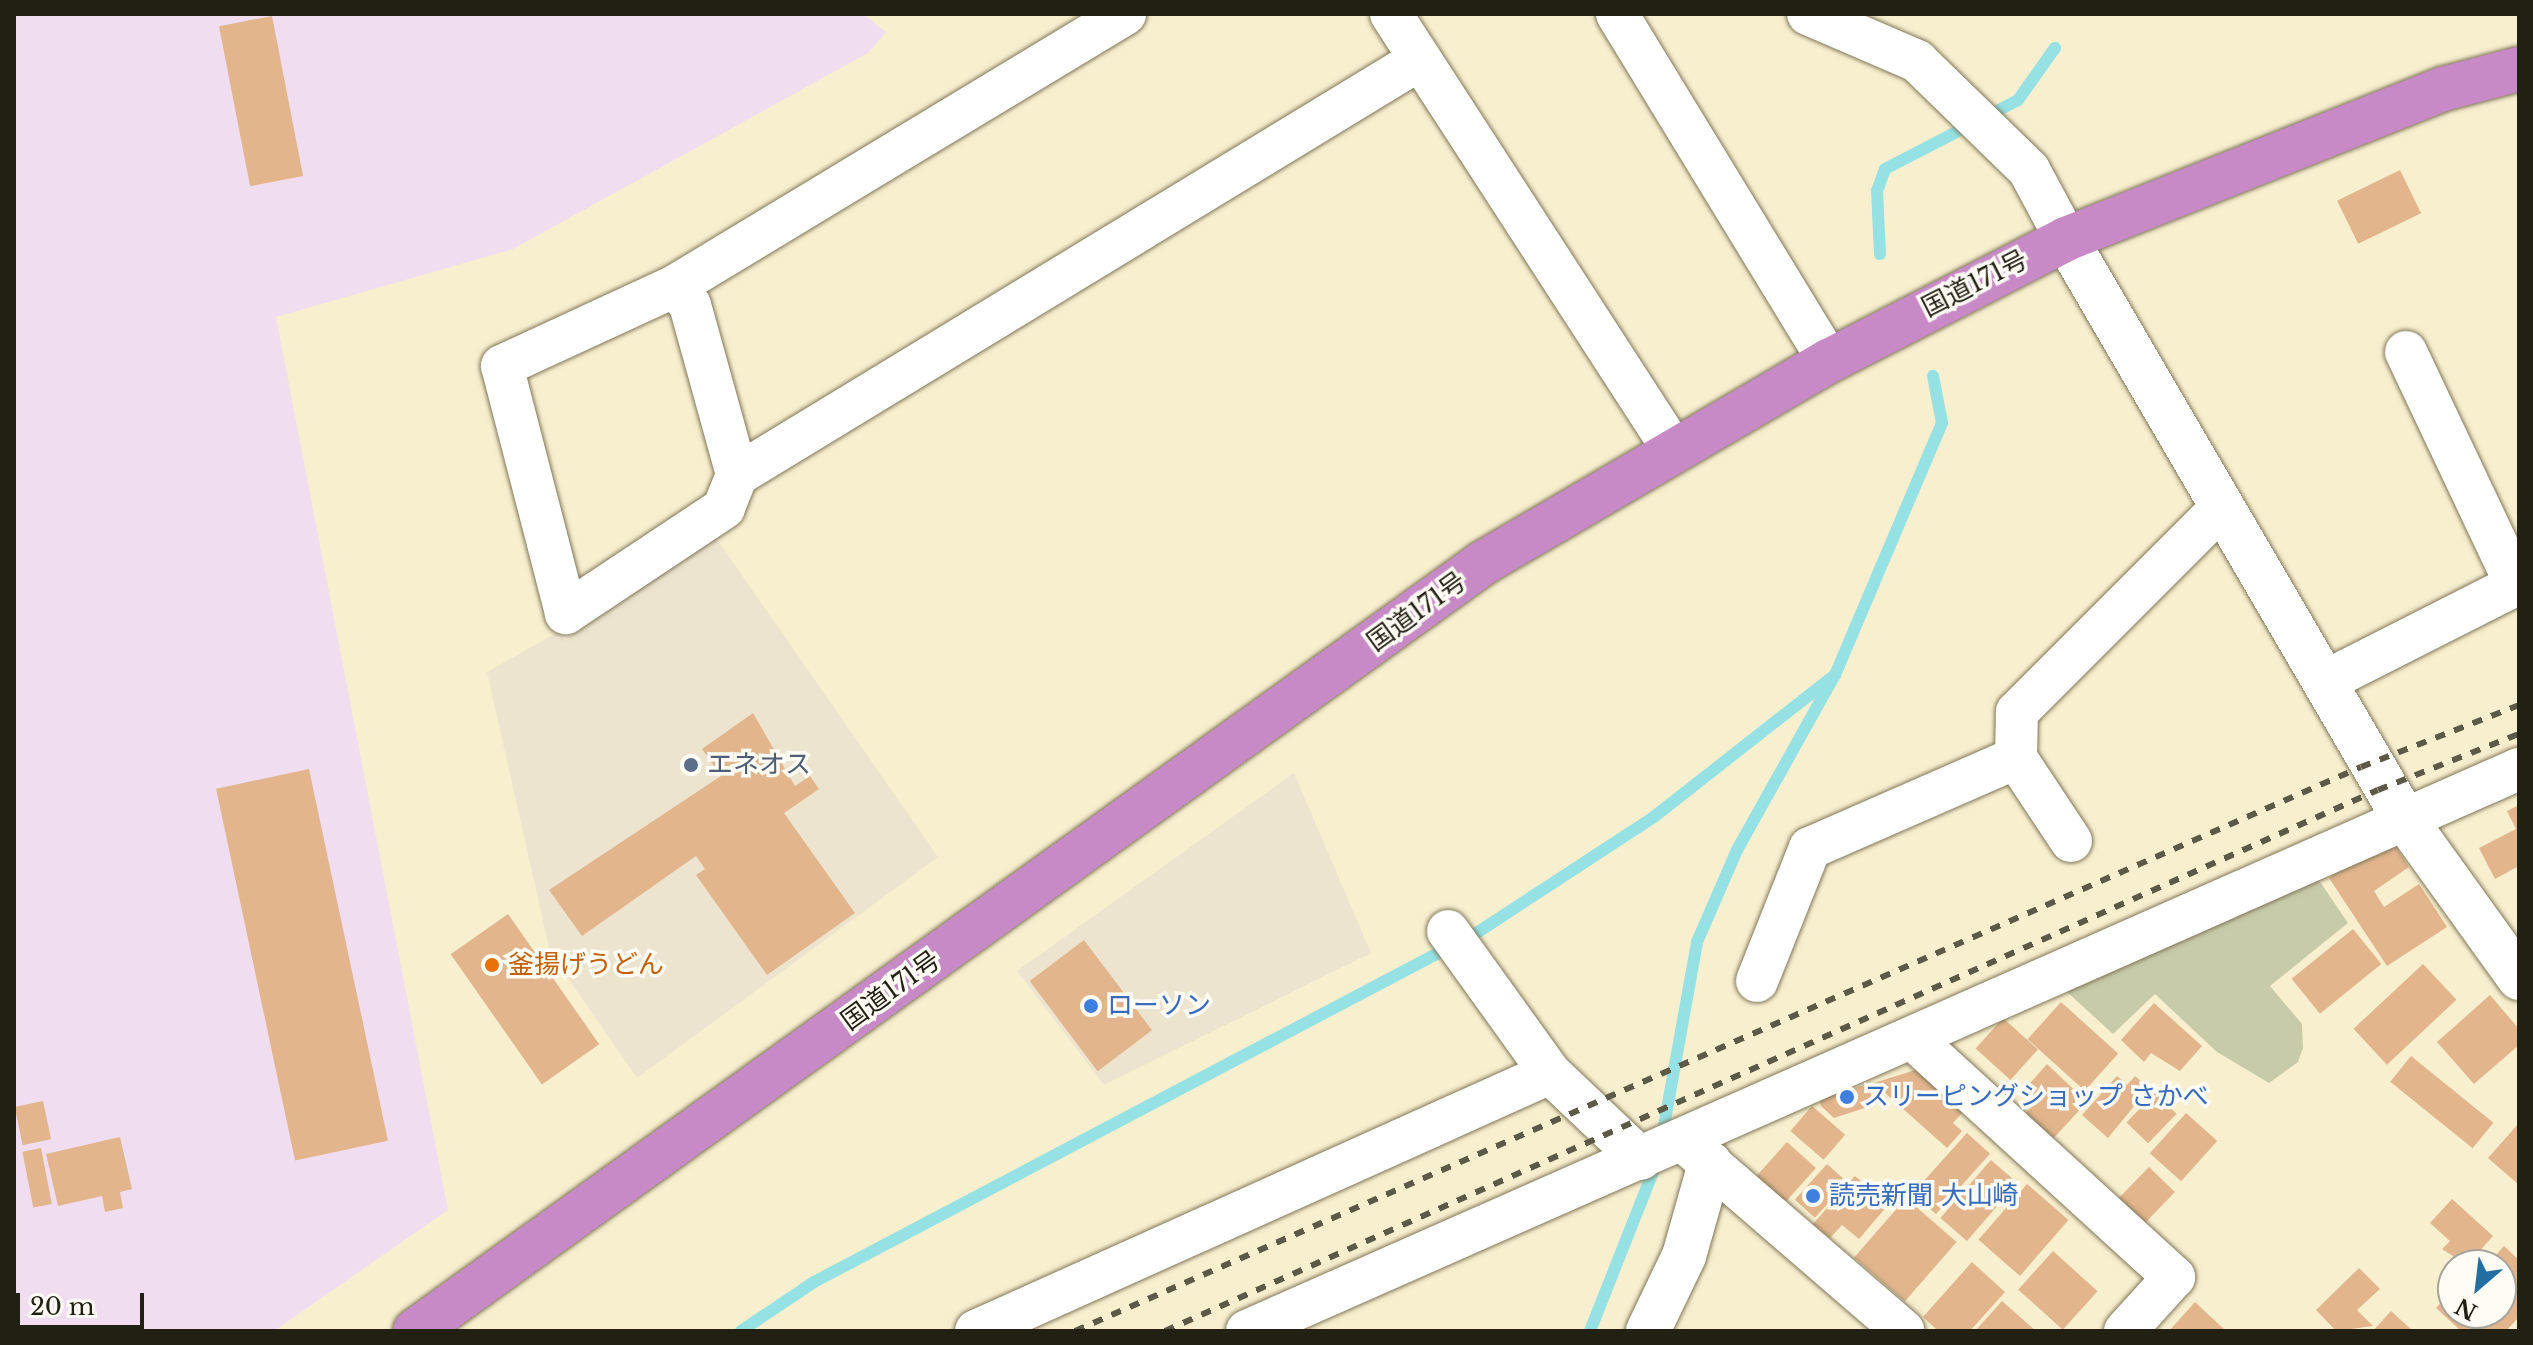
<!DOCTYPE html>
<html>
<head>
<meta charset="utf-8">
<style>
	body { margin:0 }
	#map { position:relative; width:2533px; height:1345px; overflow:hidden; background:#f8efce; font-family:"Libre Baskerville","Noto Sans JP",serif }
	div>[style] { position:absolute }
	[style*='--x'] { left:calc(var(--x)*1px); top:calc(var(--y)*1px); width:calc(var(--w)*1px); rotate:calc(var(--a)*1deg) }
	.commercial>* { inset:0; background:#ede4cf }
	.industrial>* { inset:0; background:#f0def0 }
	.green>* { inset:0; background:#c8cbaa }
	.stream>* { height:12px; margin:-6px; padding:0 6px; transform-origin:6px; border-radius:6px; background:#95e1e4 }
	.building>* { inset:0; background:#e2b58d; transform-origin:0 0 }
	.roads { filter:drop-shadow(0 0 2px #7f7759) drop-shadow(0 0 2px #7f7759) }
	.minor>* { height:42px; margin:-21px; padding:0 21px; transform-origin:21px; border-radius:21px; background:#fff }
	.tertiary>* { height:44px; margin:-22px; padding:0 22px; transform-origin:22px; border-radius:22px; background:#fff }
	.trunk>* { height:44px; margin:-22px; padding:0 22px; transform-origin:22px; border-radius:22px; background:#c88ac7 }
	.rail>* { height:6px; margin-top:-3px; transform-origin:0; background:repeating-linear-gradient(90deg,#5d5947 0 10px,transparent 0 20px) }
	.dots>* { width:22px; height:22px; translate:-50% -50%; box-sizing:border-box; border:4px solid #fefcf5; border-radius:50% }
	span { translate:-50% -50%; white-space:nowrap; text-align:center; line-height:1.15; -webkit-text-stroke:7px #fefcf5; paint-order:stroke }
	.street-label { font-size:26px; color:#221f13 }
	.service-label { font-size:26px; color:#4e5e75 }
	.left { translate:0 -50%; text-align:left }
	.food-label { font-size:26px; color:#c56008 }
	.shop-label { font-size:26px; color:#366cbe }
	.frame { position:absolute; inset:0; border:16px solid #221f13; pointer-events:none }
	.north { position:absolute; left:2437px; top:1249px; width:80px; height:80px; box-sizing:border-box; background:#fefcf5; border:2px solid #a6a49b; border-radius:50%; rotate:208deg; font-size:22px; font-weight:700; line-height:32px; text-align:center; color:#221f13 }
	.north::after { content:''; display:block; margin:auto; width:28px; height:36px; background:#236ea1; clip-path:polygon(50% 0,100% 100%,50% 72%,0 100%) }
	.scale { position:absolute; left:16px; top:1293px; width:128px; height:36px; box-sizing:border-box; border:4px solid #221f13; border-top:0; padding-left:10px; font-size:24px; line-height:28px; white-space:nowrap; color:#221f13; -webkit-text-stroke:6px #fefcf5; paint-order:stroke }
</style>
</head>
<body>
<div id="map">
	<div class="commercial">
		<div style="clip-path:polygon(716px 538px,938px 857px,637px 1078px,550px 952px,487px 672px,558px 632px,565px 640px)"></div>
		<div style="clip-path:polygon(1294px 773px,1371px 953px,1104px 1085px,1017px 971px)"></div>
	</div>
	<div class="industrial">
		<div style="clip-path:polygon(14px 14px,863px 14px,886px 32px,868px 53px,513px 249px,276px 317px,448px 1210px,274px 1331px,14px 1331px)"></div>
	</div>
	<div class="green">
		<div style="clip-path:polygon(2308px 864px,2348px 923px,2270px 986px,2302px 1024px,2303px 1048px,2298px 1062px,2269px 1083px,2217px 1052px,2155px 994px,2113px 1034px,2054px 980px)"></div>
	</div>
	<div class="stream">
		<div style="--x:1880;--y:254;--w:63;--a:-92.7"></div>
		<div style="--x:1877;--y:191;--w:23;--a:-70"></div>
		<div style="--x:1885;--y:169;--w:150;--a:-27.4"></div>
		<div style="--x:2018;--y:100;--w:64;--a:-54.6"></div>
		<div style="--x:1662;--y:1137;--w:198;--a:-79.8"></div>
		<div style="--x:1697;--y:942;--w:100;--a:-66.5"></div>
		<div style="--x:1737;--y:850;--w:201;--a:-60.8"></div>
		<div style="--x:1835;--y:675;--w:274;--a:-67"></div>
		<div style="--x:1942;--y:423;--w:48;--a:-100.8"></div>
		<div style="--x:741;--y:1331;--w:88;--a:-33.9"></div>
		<div style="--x:814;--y:1282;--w:751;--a:-27.79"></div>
		<div style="--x:1478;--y:932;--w:212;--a:-33.2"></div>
		<div style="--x:1655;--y:816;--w:229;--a:-38.1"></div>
		<div style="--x:1590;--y:1331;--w:185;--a:-68.4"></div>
	</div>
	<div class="building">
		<div style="left:272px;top:16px;width:163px;height:54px;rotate:79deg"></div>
		<div style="left:2400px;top:170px;width:48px;height:70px;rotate:64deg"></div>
		<div style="clip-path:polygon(753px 713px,795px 786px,810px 776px,819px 789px,784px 813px,855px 913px,767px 975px,696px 875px,705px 869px,696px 856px,582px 936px,549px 890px,721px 776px,702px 749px)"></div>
		<div style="left:309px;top:769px;width:380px;height:95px;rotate:78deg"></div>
		<div style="clip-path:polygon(2519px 805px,2519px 866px,2495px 879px,2479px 848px,2516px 829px,2507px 811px)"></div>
		<div style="clip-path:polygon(2390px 838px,2409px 867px,2374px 891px,2384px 907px,2419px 884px,2447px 927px,2387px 966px,2329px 878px)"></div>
		<div style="left:508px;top:914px;width:159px;height:70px;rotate:55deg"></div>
		<div style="left:2353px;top:929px;width:45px;height:79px;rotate:51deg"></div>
		<div style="left:1084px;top:940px;width:113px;height:68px;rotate:53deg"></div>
		<div style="left:2423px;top:964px;width:49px;height:95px;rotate:47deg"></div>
		<div style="clip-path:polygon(2490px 995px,2519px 1029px,2519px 1045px,2474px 1084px,2437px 1042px)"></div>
		<div style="left:2061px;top:1002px;width:77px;height:50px;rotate:42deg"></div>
		<div style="clip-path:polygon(2154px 1003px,2202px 1046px,2180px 1071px,2151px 1053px,2144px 1062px,2121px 1040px)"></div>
		<div style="left:2003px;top:1018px;width:47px;height:41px;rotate:42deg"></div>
		<div style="left:2411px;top:1056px;width:106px;height:33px;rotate:39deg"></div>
		<div style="clip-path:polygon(2047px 1064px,2087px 1102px,2051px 1141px,2023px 1116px,2038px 1099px,2025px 1089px)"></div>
		<div style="clip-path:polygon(1928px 1066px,1970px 1104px,1953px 1123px,1962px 1131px,1947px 1148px,1874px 1083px)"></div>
		<div style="clip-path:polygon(2117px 1076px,2127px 1085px,2135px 1076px,2149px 1088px,2108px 1138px,2082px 1115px)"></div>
		<div style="clip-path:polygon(1868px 1084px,1874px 1105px,1834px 1118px,1821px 1106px,1819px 1099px)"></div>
		<div style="left:2155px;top:1093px;width:30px;height:41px;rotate:44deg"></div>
		<div style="left:43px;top:1101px;width:39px;height:29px;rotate:78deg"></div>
		<div style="left:1812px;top:1106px;width:44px;height:33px;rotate:41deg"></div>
		<div style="left:2186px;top:1113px;width:42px;height:54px;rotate:42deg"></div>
		<div style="clip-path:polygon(2519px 1123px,2519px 1185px,2488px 1158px)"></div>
		<div style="left:1967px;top:1133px;width:31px;height:81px;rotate:42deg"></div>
		<div style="clip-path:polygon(120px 1137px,132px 1189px,120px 1192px,123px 1208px,105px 1212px,102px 1196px,58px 1206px,46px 1154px)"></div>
		<div style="left:1787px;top:1142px;width:39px;height:46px;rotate:42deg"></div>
		<div style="left:41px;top:1148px;width:57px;height:19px;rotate:79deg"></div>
		<div style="left:1991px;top:1160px;width:35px;height:77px;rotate:41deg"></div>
		<div style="left:1827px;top:1164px;width:27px;height:48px;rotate:42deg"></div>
		<div style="left:2149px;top:1167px;width:36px;height:45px;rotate:44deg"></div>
		<div style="clip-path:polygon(1855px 1176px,1888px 1205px,1859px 1239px,1842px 1225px,1830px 1238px,1813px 1224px)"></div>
		<div style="left:2027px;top:1184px;width:55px;height:74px;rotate:41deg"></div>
		<div style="left:1906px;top:1198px;width:67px;height:79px;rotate:41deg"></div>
		<div style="clip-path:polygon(2452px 1199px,2493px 1236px,2467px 1265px,2442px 1249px,2450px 1241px,2430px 1223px)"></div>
		<div style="clip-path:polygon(2504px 1246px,2519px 1260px,2519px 1317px,2506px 1331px,2461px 1331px,2436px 1308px,2453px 1289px,2453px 1313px,2501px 1313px,2501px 1265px,2487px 1265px)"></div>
		<div style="left:2053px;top:1251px;width:60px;height:52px;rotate:42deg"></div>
		<div style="clip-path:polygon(1972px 1262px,2005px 1292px,1970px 1331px,1938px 1331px,1923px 1317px)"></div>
		<div style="clip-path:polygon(2359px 1268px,2380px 1289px,2357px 1310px,2373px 1326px,2336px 1331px,2316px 1310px)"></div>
		<div style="clip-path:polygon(2002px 1301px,2036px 1331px,1975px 1331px)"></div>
		<div style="clip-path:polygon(2195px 1302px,2226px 1331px,2169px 1331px)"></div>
		<div style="clip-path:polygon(2391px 1311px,2413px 1331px,2373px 1331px)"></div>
	</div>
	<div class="roads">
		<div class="minor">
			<div style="--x:1391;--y:14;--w:521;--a:57.07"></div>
			<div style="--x:1617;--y:14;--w:407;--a:58.6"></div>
			<div style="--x:1808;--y:14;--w:119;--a:23.3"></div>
			<div style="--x:1917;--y:61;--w:156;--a:44.2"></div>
			<div style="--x:2029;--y:170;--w:78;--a:61.8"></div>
			<div style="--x:675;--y:286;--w:24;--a:52"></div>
			<div style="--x:690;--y:305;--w:176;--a:74.5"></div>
			<div style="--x:737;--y:475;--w:35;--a:112"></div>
			<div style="--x:724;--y:508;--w:190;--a:146.4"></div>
			<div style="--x:566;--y:613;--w:255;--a:-104.5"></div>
			<div style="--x:502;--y:366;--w:191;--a:-24.8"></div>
			<div style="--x:675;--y:286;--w:526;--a:-31.15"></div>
			<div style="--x:2406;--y:352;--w:258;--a:64.7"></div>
			<div style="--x:737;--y:475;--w:798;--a:-31.32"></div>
			<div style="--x:2324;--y:682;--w:219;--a:-26.9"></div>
			<div style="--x:2071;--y:841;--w:100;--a:-123.5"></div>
			<div style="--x:2016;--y:758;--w:46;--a:-88.8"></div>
			<div style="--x:2017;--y:712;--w:290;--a:-45"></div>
			<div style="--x:1448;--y:931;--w:175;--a:54.3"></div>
			<div style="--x:1550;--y:1073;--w:125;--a:43.4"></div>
			<div style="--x:1757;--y:981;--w:143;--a:-68.3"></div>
			<div style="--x:1810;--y:848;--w:225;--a:-23.6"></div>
			<div style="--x:1912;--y:1038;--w:355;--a:42.4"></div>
			<div style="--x:2174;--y:1277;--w:73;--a:132.2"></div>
			<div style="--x:1687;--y:1144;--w:286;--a:40.8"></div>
			<div style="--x:976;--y:1331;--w:629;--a:-24.2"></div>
			<div style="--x:1247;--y:1331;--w:1391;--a:-23.84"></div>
		</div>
		<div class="tertiary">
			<div style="--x:2066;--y:239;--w:667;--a:59.74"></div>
			<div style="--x:2402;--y:815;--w:201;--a:54.3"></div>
			<div style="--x:1648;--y:1331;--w:83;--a:-64.4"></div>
			<div style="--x:1684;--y:1256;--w:96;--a:-74.2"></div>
		</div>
		<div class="trunk">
			<div style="--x:415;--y:1331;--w:1315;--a:-35.72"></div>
			<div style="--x:1483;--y:563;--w:401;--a:-30.3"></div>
			<div style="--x:1829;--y:361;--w:267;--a:-27.2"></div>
			<div style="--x:2066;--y:239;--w:406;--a:-21.7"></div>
			<div style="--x:2443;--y:89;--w:79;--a:-14.7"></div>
		</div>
	</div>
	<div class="rail">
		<div style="--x:1075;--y:1331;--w:1404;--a:-23.68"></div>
		<div style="--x:2361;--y:767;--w:170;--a:-21.4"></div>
		<div style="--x:1165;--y:1331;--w:1328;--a:-24.04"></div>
		<div style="--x:2378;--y:790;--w:152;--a:-21.7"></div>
	</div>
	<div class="dots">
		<div style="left:691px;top:765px;background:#5c6f8a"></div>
		<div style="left:492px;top:965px;background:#e8710a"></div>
		<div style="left:1091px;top:1006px;background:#3f7fe0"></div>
		<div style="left:1847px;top:1097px;background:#3f7fe0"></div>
		<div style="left:1813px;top:1196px;background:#3f7fe0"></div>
	</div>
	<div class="street-label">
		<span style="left:1975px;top:284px;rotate:-27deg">国道171号</span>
		<span style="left:1417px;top:612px;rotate:-36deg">国道171号</span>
		<span style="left:891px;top:991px;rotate:-36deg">国道171号</span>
	</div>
	<div class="service-label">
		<span class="left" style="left:707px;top:765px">エネオス</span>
	</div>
	<div class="food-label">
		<span class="left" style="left:508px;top:965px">釜揚げうどん</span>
	</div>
	<div class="shop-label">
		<span class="left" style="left:1107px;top:1006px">ローソン</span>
		<span class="left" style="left:1863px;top:1097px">スリーピングショップ さかべ</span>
		<span class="left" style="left:1829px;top:1196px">読売新聞 大山崎</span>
	</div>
	<div class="frame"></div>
	<div class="north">N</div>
	<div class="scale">20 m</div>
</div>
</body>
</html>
